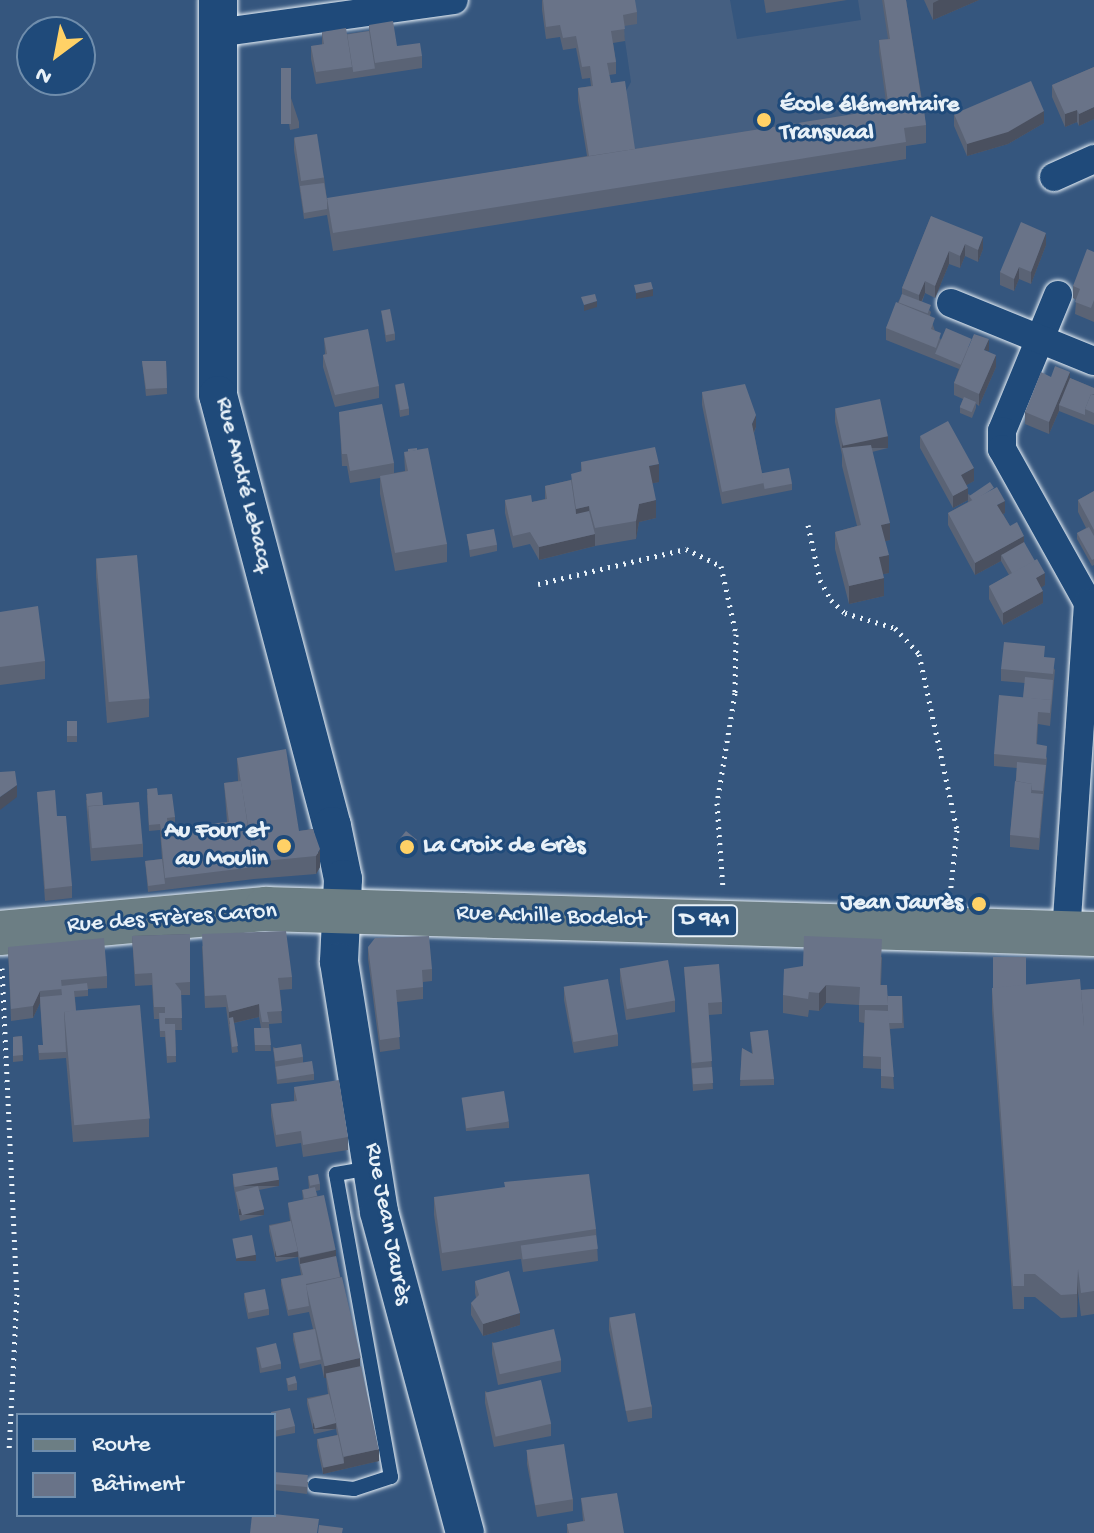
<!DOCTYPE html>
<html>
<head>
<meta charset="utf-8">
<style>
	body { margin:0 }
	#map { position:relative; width:1094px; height:1533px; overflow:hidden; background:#35567e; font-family:"Gochi Hand",sans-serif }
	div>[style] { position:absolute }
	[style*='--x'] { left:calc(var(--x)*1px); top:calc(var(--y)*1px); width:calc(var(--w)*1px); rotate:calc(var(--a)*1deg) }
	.built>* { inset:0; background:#455f81 }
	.path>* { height:5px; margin-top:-2.5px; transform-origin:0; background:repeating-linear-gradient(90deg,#e8f1f8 0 2px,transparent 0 8px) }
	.roads { filter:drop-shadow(0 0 2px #e8f1f8) drop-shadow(0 0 2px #e8f1f8) }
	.lane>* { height:14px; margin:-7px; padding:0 7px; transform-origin:7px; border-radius:7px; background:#1f4a7a }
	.street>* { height:28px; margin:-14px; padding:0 14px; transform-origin:14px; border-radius:14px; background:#1f4a7a }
	.secondary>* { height:38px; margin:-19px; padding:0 19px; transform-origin:19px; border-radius:19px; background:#1f4a7a }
	.primary>* { height:44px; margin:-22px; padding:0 22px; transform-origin:22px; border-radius:22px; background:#6c7e84 }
	.wall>* { inset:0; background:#5a6375; transform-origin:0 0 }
	.shaded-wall>* { inset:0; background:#4a505f; transform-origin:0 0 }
	.building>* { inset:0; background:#697388; transform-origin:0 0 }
	.dots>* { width:22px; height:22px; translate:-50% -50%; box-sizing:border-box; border:4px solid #1f4a7a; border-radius:50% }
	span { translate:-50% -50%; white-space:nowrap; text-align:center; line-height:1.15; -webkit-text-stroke:6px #1f4a7a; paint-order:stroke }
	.shield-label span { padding:2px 6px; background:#1f4a7a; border:2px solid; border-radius:6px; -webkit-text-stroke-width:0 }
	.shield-label { font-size:22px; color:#e8f1f8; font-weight:700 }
	.poi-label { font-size:24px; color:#e8f1f8; font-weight:700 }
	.left { translate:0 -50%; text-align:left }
	.right { translate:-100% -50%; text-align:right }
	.street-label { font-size:24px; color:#e8f1f8 }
	.legend { position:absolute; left:16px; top:1413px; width:260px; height:104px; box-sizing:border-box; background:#1f4a7a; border:2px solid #6f8dac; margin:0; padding:10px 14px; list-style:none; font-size:24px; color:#e8f1f8 }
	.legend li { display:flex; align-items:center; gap:16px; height:40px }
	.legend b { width:40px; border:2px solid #6f8dac }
	.north { position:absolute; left:16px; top:16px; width:80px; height:80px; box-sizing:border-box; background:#1f4a7a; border:2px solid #6f8dac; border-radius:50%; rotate:212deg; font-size:22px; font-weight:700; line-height:32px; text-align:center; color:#e8f1f8 }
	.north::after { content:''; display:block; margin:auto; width:28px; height:36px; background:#ffd166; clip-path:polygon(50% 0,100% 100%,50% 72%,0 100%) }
</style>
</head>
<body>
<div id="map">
	<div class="built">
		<div style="clip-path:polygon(634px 0,730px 0,737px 39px,861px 20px,858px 0,904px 0,926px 143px,905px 146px,906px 159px,619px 205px,602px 97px,625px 93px,631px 82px,623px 27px)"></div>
	</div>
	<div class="path">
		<div style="--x:808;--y:525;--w:56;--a:77.7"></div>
		<div style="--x:820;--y:580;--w:23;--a:61"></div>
		<div style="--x:831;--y:600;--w:19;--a:43"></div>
		<div style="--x:845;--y:613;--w:52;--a:16.7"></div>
		<div style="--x:895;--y:628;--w:35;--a:47"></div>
		<div style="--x:919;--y:654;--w:180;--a:77.8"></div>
		<div style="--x:957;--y:830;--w:65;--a:96.1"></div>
		<div style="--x:538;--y:584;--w:152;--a:-13.3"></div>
		<div style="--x:686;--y:549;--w:39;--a:26"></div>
		<div style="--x:721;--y:566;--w:70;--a:77.6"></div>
		<div style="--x:736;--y:634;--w:59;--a:91"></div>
		<div style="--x:735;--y:693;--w:111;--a:99.3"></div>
		<div style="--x:717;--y:803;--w:86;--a:86"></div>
		<div style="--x:2;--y:968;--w:326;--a:87.4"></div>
		<div style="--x:17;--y:1294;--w:157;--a:92.9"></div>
	</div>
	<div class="roads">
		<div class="lane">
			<div style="--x:315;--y:1485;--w:39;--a:6"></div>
			<div style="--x:354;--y:1489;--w:39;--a:-18"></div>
			<div style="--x:391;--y:1477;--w:308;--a:-100.3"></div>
			<div style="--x:336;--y:1174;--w:34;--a:-10"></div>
		</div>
		<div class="street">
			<div style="--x:217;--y:33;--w:239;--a:-7.9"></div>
			<div style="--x:1054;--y:177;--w:44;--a:-24.2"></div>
			<div style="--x:1058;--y:295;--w:147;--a:112.4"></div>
			<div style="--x:1002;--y:431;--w:18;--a:90"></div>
			<div style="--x:1002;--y:449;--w:176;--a:60.8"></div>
			<div style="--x:1088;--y:603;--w:330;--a:93.8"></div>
			<div style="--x:951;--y:303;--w:154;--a:22.1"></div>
		</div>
		<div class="secondary">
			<div style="--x:218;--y:0;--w:395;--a:90"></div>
			<div style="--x:218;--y:395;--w:446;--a:75.2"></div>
			<div style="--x:332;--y:826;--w:54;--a:78.3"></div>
			<div style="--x:343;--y:879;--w:83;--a:92.8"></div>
			<div style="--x:339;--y:962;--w:253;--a:80.9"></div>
			<div style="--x:379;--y:1212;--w:332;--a:75"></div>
		</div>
		<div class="primary">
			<div style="--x:0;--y:933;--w:267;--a:-5.2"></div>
			<div style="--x:266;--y:909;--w:828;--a:1.73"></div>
		</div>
	</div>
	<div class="wall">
		<div style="clip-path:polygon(542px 0,637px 12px,637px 24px,624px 26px,625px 41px,613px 43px,616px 62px,616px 74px,609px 75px,611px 83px,635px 149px,887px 109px,879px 52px,879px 40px,888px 39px,882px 0,906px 0,926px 125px,926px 143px,906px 146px,906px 159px,333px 251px,327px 215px,304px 219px,294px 150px,294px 138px,324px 177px,327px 200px,587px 156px,578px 101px,578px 88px,591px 86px,590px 78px,582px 79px,576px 48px,563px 50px,560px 37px,546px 39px,542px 10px)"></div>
		<div style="clip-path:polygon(764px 0,847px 0,766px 13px)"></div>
		<div style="clip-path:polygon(924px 0,979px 0,933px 20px)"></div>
		<div style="clip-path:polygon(369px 25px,397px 46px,422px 56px,422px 68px,316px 84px,311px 59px,311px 46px,322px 45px,322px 32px,347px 34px,369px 31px)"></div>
		<div style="clip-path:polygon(1094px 67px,1094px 119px,1079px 126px,1077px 122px,1065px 127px,1052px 97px,1052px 85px)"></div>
		<div style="clip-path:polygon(281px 68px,299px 122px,299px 128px,290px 130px)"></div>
		<div style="clip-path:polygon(954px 114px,1044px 123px,1008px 144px,967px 156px,954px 126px)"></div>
		<div style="clip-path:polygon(931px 216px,983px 249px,978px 262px,965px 256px,960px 268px,949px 264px,935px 298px,925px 293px,922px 302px,931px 312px,930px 316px,935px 331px,941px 340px,989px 352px,996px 367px,979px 406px,976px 404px,976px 408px,972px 418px,960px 413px,960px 407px,963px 399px,954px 395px,954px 383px,959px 369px,886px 340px,886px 328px,902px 294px,902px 288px)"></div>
		<div style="clip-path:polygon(1046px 245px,1031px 284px,1019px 279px,1014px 291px,1000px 285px,1000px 272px)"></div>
		<div style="clip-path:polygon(1094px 252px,1094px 322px,1075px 314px,1076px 300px,1073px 298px,1073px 286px)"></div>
		<div style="clip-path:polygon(381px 310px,395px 334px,395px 340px,386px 342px)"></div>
		<div style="clip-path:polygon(324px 338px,379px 386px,379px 398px,335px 407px,323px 367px,323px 355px,325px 354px)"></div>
		<div style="clip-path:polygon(142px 361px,166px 361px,167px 394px,146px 396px)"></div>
		<div style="clip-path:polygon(1051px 377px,1070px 378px,1094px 388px,1094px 425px,1059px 411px,1049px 434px,1025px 424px,1025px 412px)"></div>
		<div style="clip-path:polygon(395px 385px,409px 409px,409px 415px,400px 417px)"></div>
		<div style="clip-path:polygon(702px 392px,756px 427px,754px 433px,762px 474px,792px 484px,792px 490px,722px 504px,702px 405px)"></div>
		<div style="clip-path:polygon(835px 410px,888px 448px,872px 452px,890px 540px,885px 541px,889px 573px,883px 574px,884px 596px,849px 604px,835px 549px,835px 532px,857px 526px,842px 466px,842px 455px,835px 422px)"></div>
		<div style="clip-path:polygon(339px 412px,394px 463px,394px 473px,405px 471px,404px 452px,447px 544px,447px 562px,395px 571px,380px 494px,380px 478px,350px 483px,347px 466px,342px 466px)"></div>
		<div style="clip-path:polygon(920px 436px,974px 481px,966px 485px,968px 494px,1005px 513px,1003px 514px,1010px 526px,1024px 542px,1045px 585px,1041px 587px,1043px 603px,1003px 625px,989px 599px,989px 586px,1009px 575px,1001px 561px,975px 575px,948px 525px,948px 513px,968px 502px,968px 500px,953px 508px,920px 448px)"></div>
		<div style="clip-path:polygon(581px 462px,659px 482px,652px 483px,656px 518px,639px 522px,636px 539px,595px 546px,539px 560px,530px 544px,513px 548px,505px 513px,505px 500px,532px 502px,545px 499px,545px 486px,571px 480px,581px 472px)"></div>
		<div style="clip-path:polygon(1094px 491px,1094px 565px,1092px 566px,1077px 539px,1077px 533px,1086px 528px,1078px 512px,1078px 500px)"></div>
		<div style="clip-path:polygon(467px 535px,497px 545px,497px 551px,470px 557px)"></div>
		<div style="clip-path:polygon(96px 558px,149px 699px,149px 717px,107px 723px,96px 576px)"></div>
		<div style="clip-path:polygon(0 612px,45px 661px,45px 679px,0 685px)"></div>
		<div style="clip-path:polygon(1045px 657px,1055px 670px,1050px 726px,1038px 724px,1037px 744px,1047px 758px,1039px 850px,1010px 847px,1010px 835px,1017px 768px,994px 766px,994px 754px,1023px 698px,1025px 683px,1001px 681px,1001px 669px)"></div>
		<div style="left:67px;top:721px;width:10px;height:21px"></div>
		<div style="clip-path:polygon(237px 758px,299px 831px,313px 829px,320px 867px,316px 874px,254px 879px,148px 892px,145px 861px,162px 859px,160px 830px,149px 831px,147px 795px,158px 795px,175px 817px,175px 823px,167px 824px,168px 837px,179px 836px,227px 822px,224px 783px,238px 781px)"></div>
		<div style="clip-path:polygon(37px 792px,57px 816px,72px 886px,72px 898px,45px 901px)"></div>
		<div style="clip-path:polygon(86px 800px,103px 805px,143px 844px,143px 857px,91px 861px)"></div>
		<div style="clip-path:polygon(397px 843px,417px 846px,407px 857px,397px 849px)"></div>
		<div style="clip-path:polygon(190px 934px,190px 995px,181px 995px,182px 1030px,175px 1030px,176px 1062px,167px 1063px,165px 1037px,160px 1037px,159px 1019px,154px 1019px,152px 985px,135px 986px,132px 936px)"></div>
		<div style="clip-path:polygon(202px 946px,292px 977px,292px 989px,280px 990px,282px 1023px,269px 1024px,271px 1051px,255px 1051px,254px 1028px,261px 1028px,259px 1017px,234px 1023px,238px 1052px,232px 1053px,226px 1007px,205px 1008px)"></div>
		<div style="clip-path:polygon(8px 947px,107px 976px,107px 988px,88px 989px,88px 996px,75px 997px,76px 1011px,149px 1119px,149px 1137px,73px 1142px,66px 1058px,39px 1060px,38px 1045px,43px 1045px,40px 1003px,33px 1018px,11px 1021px)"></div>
		<div style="clip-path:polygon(368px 947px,432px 969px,432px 981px,423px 982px,423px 999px,397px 1002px,400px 1049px,380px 1052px,368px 959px)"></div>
		<div style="clip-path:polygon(882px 957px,881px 985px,888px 996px,902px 996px,904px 1028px,890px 1029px,894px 1089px,881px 1088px,881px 1069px,863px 1068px,864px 1023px,859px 1022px,859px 1005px,826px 1003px,819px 1011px,809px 1010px,808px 1017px,783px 1013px,783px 995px)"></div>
		<div style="clip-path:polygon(684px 967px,722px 1002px,722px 1014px,709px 1015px,713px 1089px,693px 1091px)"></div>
		<div style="clip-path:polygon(620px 969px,675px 1000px,675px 1012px,626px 1020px,620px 981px)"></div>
		<div style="clip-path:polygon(1026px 985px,1081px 990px,1094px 989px,1094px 1314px,1081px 1316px,1078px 1292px,1077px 1317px,1061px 1318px,1035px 1297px,1024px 1297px,1024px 1309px,1013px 1309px,992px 1011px,992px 988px)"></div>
		<div style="clip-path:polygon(564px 987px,618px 1034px,618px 1046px,574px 1053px,564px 1000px)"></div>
		<div style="clip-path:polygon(750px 1032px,774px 1079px,774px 1085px,740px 1086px,742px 1048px,752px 1054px)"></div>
		<div style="clip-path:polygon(22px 1036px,23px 1061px,13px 1062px,13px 1037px)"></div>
		<div style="clip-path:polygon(273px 1047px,303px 1057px,303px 1063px,314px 1074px,314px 1080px,277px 1084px)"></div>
		<div style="clip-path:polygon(294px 1087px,348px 1137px,348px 1150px,303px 1157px,301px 1143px,276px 1147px,271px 1116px,271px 1104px,294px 1101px)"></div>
		<div style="clip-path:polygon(462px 1098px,509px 1122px,509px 1128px,466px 1131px)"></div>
		<div style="clip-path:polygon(233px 1177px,279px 1186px,259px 1190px,264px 1215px,240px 1221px,233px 1183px)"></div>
		<div style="clip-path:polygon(308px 1177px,320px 1184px,320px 1190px,316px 1191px,336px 1256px,379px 1461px,323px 1474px,317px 1446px,317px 1439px,337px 1435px,336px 1429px,314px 1434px,307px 1404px,307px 1398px,328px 1394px,326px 1378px,324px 1378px,321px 1364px,300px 1369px,293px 1340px,293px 1333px,313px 1329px,309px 1312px,288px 1316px,281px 1285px,281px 1279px,301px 1275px,298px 1257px,276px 1262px,269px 1231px,269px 1225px,290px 1221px,288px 1203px,303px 1200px,302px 1190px,309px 1189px)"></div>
		<div style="clip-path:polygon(434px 1197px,596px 1229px,598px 1261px,523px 1272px,521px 1259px,442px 1271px,434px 1215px)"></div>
		<div style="clip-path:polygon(475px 1281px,520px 1325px,483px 1336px,471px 1315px,471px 1303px,476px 1298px,475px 1293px)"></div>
		<div style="clip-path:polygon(244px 1293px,269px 1309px,269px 1315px,248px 1319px,244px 1299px)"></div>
		<div style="clip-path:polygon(609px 1318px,652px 1406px,652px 1418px,628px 1422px,609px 1330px)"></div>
		<div style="clip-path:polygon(492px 1342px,561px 1360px,561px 1372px,498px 1385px,492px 1354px)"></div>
		<div style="clip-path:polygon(256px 1347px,281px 1363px,281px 1369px,260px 1373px)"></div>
		<div style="clip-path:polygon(286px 1378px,297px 1383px,297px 1390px,288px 1391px)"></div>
		<div style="clip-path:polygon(485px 1391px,551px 1424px,551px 1436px,494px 1447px,485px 1403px)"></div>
		<div style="clip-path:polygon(271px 1412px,295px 1426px,295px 1433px,274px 1437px,274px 1415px,271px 1415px)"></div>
		<div style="clip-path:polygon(527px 1452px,573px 1499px,573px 1511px,537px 1517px,527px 1464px)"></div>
		<div style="clip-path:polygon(274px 1472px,308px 1482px,307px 1494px,274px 1490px)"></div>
		<div style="clip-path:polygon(581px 1498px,624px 1533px,567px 1533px,567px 1524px,583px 1521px)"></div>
	</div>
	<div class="shaded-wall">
		<div style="clip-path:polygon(939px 0,979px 0,933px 20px,933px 3px)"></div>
		<div style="clip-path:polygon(1094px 107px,1094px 119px,1079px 126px,1079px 114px)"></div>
		<div style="clip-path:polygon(1077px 110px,1077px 122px,1065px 127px,1065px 114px)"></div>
		<div style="clip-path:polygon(1044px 111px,1044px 123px,1008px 144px,967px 156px,967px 144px)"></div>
		<div style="clip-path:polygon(1046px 233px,1046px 245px,1031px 284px,1031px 272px)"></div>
		<div style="clip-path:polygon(983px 237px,983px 249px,978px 262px,978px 250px)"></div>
		<div style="clip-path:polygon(965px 244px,965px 256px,960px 268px,960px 256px)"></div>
		<div style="clip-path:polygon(949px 251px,949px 264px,935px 298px,935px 286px)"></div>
		<div style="clip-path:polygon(1019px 267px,1019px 279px,1014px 291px,1014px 279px)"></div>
		<div style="clip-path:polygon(925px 281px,925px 293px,919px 307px,919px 295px)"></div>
		<div style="clip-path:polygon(653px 289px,653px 296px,636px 299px,636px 293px)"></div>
		<div style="clip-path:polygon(597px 301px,597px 307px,584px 311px,584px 305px)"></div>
		<div style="clip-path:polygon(989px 339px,989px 351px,984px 350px)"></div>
		<div style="clip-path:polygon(996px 355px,996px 367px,979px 406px,979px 394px)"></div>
		<div style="clip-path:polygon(1070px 372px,1070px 384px,1059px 405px,1059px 411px,1049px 434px,1049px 422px)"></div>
		<div style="clip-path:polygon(756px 415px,756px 427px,752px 436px,752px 424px)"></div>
		<div style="left:888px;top:436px;width:12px;height:46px;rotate:90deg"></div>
		<div style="clip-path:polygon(659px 464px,659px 482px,649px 484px,649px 466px)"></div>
		<div style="clip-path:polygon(974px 468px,974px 481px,961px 488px,961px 475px)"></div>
		<div style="clip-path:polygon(968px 488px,968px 500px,953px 508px,953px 496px)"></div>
		<div style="clip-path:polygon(656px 500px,656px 518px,639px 522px,636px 539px,636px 521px,639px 504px)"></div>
		<div style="clip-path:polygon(1005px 501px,1005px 513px,997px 517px,997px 505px)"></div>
		<div style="clip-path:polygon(589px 506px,589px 524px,576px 527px,576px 509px)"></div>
		<div style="clip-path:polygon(890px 523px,890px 540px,881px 542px,881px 525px)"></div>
		<div style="clip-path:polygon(595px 534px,595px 546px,539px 560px,539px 547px)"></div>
		<div style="clip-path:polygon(1024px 536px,1024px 548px,1001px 555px,1001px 561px,975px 575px,975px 563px)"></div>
		<div style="clip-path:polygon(889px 555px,889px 573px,879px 575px,879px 557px)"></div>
		<div style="clip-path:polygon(1045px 573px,1045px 585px,1036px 591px,1036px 578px)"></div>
		<div style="clip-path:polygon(884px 578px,884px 596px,849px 604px,849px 586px)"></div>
		<div style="clip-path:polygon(1043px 591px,1043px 603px,1003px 625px,1003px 613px)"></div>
		<div style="clip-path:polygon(17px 785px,17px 797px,0 810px,0 797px)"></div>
		<div style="clip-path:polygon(417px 840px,417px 846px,407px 857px,407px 851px)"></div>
		<div style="clip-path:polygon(320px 849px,320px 867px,316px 874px,316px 856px)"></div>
		<div style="clip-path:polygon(826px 985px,826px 1003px,819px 1011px,819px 993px)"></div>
		<div style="clip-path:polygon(40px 991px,40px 1003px,33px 1018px,33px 1006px)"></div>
		<div style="clip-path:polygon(259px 1004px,259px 1017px,229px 1024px,229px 1012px)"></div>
		<div style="left:279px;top:1180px;width:6px;height:44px;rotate:90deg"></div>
		<div style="left:264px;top:1209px;width:6px;height:25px;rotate:90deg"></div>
		<div style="clip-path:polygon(336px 1250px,336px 1262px,300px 1264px,300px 1258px)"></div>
		<div style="left:298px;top:1251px;width:6px;height:23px;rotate:90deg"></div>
		<div style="left:256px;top:1255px;width:6px;height:20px;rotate:90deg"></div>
		<div style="clip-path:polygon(1078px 1269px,1078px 1292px,1077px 1317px,1077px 1294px)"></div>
		<div style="clip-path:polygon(520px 1313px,520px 1325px,483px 1336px,483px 1324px)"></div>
		<div style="clip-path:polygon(360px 1358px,360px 1370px,326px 1374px,326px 1378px,324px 1378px,324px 1366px)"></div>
		<div style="left:336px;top:1423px;width:6px;height:23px;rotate:90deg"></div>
		<div style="clip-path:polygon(379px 1449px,379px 1461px,323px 1474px,323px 1467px,344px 1463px,344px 1457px)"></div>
	</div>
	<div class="building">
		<div style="clip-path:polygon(543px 0,635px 0,637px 12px,623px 15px,625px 29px,611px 31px,616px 62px,607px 63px,611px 83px,625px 81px,635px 149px,589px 156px,578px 88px,593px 86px,590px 66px,582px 67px,576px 36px,563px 38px,560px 25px,546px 27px)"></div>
		<div style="clip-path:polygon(884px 0,906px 0,922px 103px,889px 109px,879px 40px,890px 39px)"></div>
		<div style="clip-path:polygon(393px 21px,397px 46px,420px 43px,422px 56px,375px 63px,369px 25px)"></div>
		<div style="clip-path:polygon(346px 28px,352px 67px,316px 72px,311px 46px,324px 44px,322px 32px)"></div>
		<div style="left:369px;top:31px;width:38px;height:22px;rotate:81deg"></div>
		<div style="clip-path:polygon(1094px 67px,1094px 107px,1079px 114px,1077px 110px,1065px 114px,1052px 85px)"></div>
		<div style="left:281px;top:68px;width:10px;height:56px"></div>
		<div style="clip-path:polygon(1031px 81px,1044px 111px,1008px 132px,967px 144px,954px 114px)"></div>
		<div style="clip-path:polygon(923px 103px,926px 125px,904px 128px,906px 142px,333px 233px,327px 198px)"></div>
		<div style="left:317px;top:134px;width:44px;height:23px;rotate:81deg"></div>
		<div style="clip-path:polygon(324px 183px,327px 200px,327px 209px,304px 213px,300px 186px)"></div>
		<div style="clip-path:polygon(931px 216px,983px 237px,978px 250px,965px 244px,960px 256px,949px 251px,935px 286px,925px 281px,919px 295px,902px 288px)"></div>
		<div style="clip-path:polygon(1021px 222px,1046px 233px,1031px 272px,1019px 267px,1014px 279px,1000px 272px)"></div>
		<div style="clip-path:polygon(1087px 249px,1094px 252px,1094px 300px,1091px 308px,1075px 302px,1080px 289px,1073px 286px)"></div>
		<div style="clip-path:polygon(651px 282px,653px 289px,636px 293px,634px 285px)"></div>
		<div style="clip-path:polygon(595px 294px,597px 301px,584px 305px,581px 297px)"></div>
		<div style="left:902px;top:294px;width:31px;height:9px;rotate:21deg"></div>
		<div style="clip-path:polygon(896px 302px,935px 318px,931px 329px,941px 333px,936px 348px,886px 328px)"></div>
		<div style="left:390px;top:309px;width:25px;height:9px;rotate:79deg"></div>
		<div style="left:946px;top:328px;width:28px;height:28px;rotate:23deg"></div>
		<div style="clip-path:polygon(368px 329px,379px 386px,335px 395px,323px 355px,327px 354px,324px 338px)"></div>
		<div style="clip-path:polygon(974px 334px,989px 339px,984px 350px,996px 355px,979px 394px,954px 383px)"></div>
		<div style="clip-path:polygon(142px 361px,166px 361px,167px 388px,146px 389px)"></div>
		<div style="clip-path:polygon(1055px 366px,1070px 372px,1049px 422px,1025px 412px,1041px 372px,1051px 377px)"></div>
		<div style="clip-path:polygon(1070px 378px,1094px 388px,1094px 394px,1091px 394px,1085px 409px,1085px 415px,1059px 405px)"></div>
		<div style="left:404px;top:383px;width:26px;height:9px;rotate:79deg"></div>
		<div style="clip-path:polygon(745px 384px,756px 415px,752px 424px,764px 483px,722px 492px,702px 392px)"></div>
		<div style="clip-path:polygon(1091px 394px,1094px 395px,1094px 413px,1085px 409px)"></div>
		<div style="left:964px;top:397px;width:13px;height:11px;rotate:23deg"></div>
		<div style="left:880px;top:399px;width:38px;height:46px;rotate:78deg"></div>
		<div style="clip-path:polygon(382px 404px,394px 463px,350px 471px,347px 454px,342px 454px,339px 412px)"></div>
		<div style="clip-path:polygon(948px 421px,974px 468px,961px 475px,968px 488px,953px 496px,920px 436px)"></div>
		<div style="clip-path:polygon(871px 445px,890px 523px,881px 525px,889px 555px,879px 557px,884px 578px,849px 586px,835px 532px,861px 525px,842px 448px)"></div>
		<div style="clip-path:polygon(655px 447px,659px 464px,649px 466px,656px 500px,639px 504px,636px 521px,595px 528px,589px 506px,576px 509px,571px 474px,582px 471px,581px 462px)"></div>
		<div style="clip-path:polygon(417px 448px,417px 450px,408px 452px,408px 449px)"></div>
		<div style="clip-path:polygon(428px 448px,447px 544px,395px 553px,380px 476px,408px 471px,404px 452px)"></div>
		<div style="left:789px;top:468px;width:16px;height:28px;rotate:79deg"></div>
		<div style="clip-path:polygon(571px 480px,576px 514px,589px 511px,595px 534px,539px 547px,530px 532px,513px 536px,505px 500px,531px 495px,532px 502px,547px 499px,545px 486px)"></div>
		<div style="left:990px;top:482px;width:7px;height:25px;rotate:56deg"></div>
		<div style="clip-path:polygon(997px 487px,1005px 501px,997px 505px,1010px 526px,1017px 522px,1024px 536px,975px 563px,948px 513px)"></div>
		<div style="clip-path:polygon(1094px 491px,1094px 530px,1078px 500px)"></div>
		<div style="clip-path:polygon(1089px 527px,1094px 536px,1094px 559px,1092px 560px,1077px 533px)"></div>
		<div style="left:494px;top:529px;width:16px;height:28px;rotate:79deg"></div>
		<div style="left:1024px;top:542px;width:22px;height:26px;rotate:60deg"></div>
		<div style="left:137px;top:555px;width:144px;height:41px;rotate:85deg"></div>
		<div style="clip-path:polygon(1037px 559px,1045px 573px,1036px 578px,1043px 591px,1003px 613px,989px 586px)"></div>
		<div style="clip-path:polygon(38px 606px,45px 661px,0 667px,0 612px)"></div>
		<div style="clip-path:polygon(1004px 642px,1045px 646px,1044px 657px,1055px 658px,1053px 674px,1001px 669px)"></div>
		<div style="clip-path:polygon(1025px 677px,1053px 680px,1051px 706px,1051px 700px,1023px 698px)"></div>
		<div style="clip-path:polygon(999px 695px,1051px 700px,1050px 713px,1038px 712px,1036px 744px,1047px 746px,1046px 759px,994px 754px)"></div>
		<div style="left:67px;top:721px;width:10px;height:15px"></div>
		<div style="clip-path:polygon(286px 749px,299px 831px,313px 829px,320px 849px,316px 856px,254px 862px,237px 758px)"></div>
		<div style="clip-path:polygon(1017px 762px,1046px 765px,1043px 791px,1032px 790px,1032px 784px,1016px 781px)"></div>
		<div style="clip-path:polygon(15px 771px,17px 785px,0 797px,0 772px)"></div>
		<div style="clip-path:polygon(241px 781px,254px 867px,165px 878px,161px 837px,179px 836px,183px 826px,229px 822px,224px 783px)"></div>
		<div style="clip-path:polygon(1015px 781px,1032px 784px,1031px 793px,1043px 794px,1039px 838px,1010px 835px)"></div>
		<div style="clip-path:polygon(157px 788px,158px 795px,172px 794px,175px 817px,167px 818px,168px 831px,161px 831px,160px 824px,149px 825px,147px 789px)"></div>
		<div style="clip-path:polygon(55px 790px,57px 816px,66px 816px,72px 886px,45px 889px,37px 792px)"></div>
		<div style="clip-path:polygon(102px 792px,103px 805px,88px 806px,88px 812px,86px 794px)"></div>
		<div style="left:139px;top:802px;width:42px;height:51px;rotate:85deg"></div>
		<div style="left:406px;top:831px;width:14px;height:15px;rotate:39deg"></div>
		<div style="left:162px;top:859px;width:25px;height:17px;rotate:83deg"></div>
		<div style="clip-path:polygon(286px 931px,292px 977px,278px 978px,282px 1011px,267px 1012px,269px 1022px,262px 1022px,259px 1004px,229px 1012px,226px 995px,205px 996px,202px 934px)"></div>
		<div style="clip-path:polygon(190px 934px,190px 982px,175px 983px,181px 991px,182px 1018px,165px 1018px,165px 1007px,154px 1007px,152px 973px,135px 974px,132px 936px)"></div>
		<div style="clip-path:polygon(429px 936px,432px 969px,422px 970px,423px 987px,396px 990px,400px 1037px,380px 1040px,368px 947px,375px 938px)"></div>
		<div style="clip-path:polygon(804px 936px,882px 939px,880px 985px,887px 985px,888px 1005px,859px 1005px,860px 987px,826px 985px,819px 993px,809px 992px,808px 999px,783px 995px,784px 969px,803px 966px)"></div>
		<div style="clip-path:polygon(104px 938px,107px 976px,61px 980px,62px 989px,40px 991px,33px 1006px,11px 1009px,8px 947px)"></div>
		<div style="left:993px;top:957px;width:33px;height:31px"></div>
		<div style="left:668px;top:960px;width:41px;height:49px;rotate:80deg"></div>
		<div style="clip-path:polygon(719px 964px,722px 1002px,708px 1003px,712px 1061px,692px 1063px,684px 967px)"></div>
		<div style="left:608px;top:979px;width:56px;height:45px;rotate:80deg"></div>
		<div style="clip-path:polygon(1080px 979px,1084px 1026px,1094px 1026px,1094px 1291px,1081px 1293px,1078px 1269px,1077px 1294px,1061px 1295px,1035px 1274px,1024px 1274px,1024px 1286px,1013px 1286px,992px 988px)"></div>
		<div style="clip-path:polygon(87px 983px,88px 990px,74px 991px,76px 1011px,64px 1012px,66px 1052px,39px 1053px,38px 1045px,43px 1045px,40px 997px,62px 995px,61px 986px)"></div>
		<div style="clip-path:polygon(1094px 989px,1094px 1026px,1084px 1026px,1081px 990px)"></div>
		<div style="left:888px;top:996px;width:14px;height:27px"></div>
		<div style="left:140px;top:1005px;width:114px;height:76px;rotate:85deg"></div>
		<div style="clip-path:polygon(865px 1010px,888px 1011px,894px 1077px,881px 1076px,881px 1057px,863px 1056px)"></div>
		<div style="clip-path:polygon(159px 1013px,165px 1013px,165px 1024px,175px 1024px,176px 1056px,167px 1056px,165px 1031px,160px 1031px)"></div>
		<div style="clip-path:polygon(233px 1017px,238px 1046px,232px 1047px,229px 1018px)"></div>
		<div style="clip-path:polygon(254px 1028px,269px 1028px,271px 1045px,255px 1045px)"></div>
		<div style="clip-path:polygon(768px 1030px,774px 1079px,740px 1080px,742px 1048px,753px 1054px,750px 1032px)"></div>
		<div style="clip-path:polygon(22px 1036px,23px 1055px,13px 1056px,13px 1037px)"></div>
		<div style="left:301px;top:1044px;width:13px;height:28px;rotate:81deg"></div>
		<div style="left:312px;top:1061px;width:13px;height:37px;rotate:81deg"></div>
		<div style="left:712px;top:1067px;width:16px;height:20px;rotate:86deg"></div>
		<div style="clip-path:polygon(339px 1080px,348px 1137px,303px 1145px,301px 1131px,276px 1135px,271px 1104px,297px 1101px,294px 1087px)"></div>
		<div style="left:504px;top:1091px;width:31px;height:43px;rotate:81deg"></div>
		<div style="left:277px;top:1167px;width:13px;height:45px;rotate:81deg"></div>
		<div style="left:318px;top:1174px;width:10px;height:10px;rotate:79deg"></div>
		<div style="clip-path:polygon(589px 1174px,596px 1229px,442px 1253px,434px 1197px,505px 1187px,504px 1182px)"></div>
		<div style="left:258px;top:1186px;width:24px;height:23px;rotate:75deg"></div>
		<div style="left:315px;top:1187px;width:9px;height:13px;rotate:77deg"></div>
		<div style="left:324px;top:1195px;width:56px;height:37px;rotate:78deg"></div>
		<div style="left:291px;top:1221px;width:31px;height:22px;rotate:77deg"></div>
		<div style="left:252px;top:1235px;width:20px;height:20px;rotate:79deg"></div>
		<div style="left:596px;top:1235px;width:14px;height:76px;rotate:82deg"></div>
		<div style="clip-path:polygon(336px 1256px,340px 1277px,306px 1284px,309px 1306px,288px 1310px,281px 1279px,303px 1275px,300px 1264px)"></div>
		<div style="clip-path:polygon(509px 1271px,520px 1313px,483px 1324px,471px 1303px,479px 1295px,475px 1281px)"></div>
		<div style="left:342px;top:1277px;width:83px;height:37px;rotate:77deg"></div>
		<div style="left:265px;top:1289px;width:20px;height:21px;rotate:79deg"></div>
		<div style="left:635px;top:1313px;width:95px;height:26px;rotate:80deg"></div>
		<div style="left:315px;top:1329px;width:31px;height:22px;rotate:79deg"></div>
		<div style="left:554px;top:1329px;width:32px;height:63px;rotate:77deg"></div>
		<div style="left:276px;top:1343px;width:21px;height:20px;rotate:76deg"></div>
		<div style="left:361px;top:1366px;width:85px;height:36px;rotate:78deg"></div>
		<div style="left:295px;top:1376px;width:7px;height:9px;rotate:74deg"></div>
		<div style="left:541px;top:1380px;width:45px;height:57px;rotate:77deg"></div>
		<div style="left:329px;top:1394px;width:30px;height:22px;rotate:76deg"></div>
		<div style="clip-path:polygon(290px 1408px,295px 1426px,274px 1431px,274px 1415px,271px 1415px,271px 1412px)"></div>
		<div style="left:338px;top:1435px;width:29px;height:21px;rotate:78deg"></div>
		<div style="left:564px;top:1444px;width:56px;height:38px;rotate:81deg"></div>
		<div style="left:274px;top:1472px;width:34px;height:12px;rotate:5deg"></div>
		<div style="clip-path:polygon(617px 1493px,624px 1533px,569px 1533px,567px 1524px,585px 1521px,581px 1498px)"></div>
		<div style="clip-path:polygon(274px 1514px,319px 1519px,317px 1533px,250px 1533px,252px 1515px)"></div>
		<div style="clip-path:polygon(319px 1525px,343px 1528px,342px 1533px,318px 1533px)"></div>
	</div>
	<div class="dots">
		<div style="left:764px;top:120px;background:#ffd166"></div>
		<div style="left:284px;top:846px;background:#ffd166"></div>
		<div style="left:407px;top:847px;background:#ffd166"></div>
		<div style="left:979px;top:904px;background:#ffd166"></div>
	</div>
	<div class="shield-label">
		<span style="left:705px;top:921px">D 941</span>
	</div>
	<div class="poi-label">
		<span class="left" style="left:780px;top:120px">École élémentaire<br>Transvaal</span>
		<span class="right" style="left:268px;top:846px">Au Four et<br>au Moulin</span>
		<span class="left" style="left:423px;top:847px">La Croix de Grès</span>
		<span class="right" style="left:963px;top:904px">Jean Jaurès</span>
	</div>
	<div class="street-label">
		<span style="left:243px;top:484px;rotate:76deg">Rue André Lebacq</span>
		<span style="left:551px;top:917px;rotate:2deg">Rue Achille Bodelot</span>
		<span style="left:172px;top:919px;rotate:-4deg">Rue des Frères Caron</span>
		<span style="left:387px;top:1224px;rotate:79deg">Rue Jean Jaurès</span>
	</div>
	<ul class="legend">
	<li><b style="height:10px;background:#6c7e84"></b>Route</li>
	<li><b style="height:22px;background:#697388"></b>Bâtiment</li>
	</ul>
	<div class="north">N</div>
</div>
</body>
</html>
